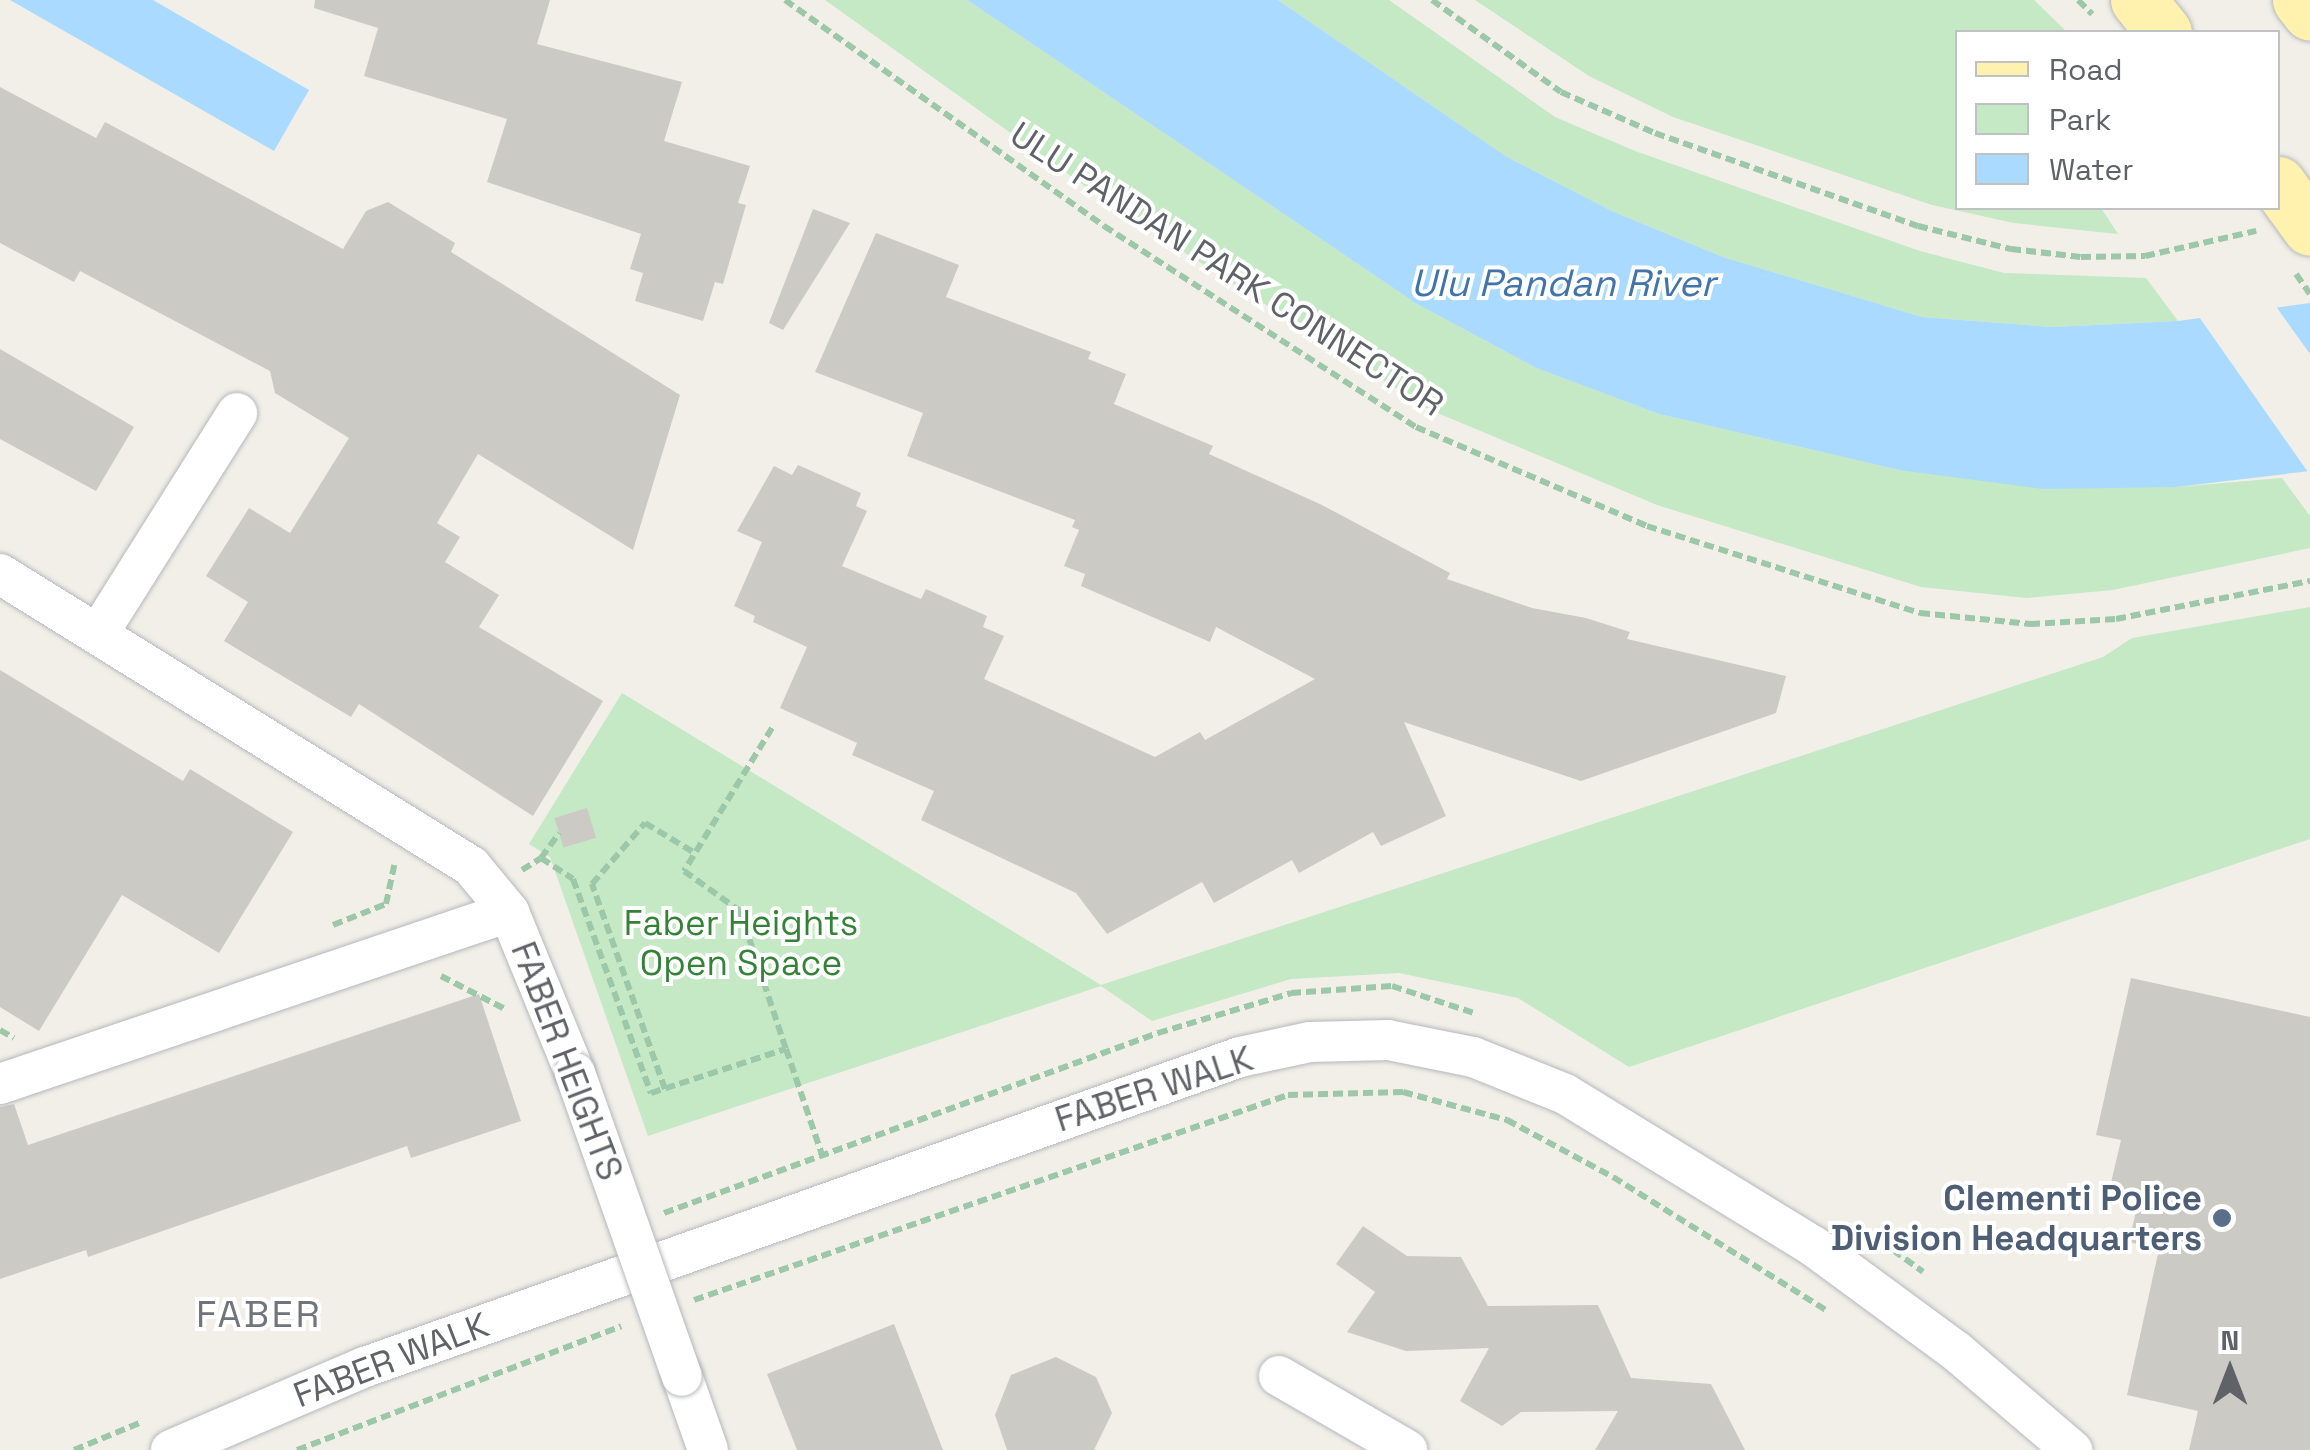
<!DOCTYPE html>
<html>
<head>
<meta charset="utf-8">
<style>
	body { margin:0 }
	#map { position:relative; width:2310px; height:1450px; overflow:hidden; background:#f1efe8; font-family:"Space Grotesk",sans-serif }
	div>[style] { position:absolute }
	[style*='--x'] { left:calc(var(--x)*1px); top:calc(var(--y)*1px); width:calc(var(--w)*1px); rotate:calc(var(--a)*1deg) }
	.green>* { inset:0; background:#c5e8c5 }
	.water>* { inset:0; background:#aadaff }
	.pier>* { inset:0; background:#f1efe8 }
	.building>* { inset:0; background:#cccac5; transform-origin:0 0 }
	.path>* { height:6px; margin-top:-3px; transform-origin:0; background:repeating-linear-gradient(90deg,#9cc7a9 0 10px,transparent 0 15px) }
	.roads { filter:drop-shadow(0 0 2px #b5b8bc) drop-shadow(0 0 2px #b5b8bc) }
	.street>* { height:40px; margin:-20px; padding:0 20px; transform-origin:20px; border-radius:20px; background:#fff }
	.primary>* { height:55px; margin:-27.5px; padding:0 27.5px; transform-origin:27.5px; border-radius:27.5px; background:#fff2af }
	.path-bridge>* { height:6px; margin-top:-3px; transform-origin:0; background:repeating-linear-gradient(90deg,#9cc7a9 0 10px,transparent 0 15px) }
	.bridges { filter:drop-shadow(0 0 2px #b5b8bc) drop-shadow(0 0 2px #b5b8bc) }
	.street-bridge>* { height:40px; margin:-20px; padding:0 20px; transform-origin:20px; border-radius:20px; background:#fff }
	.primary-bridge>* { height:55px; margin:-27.5px; padding:0 27.5px; transform-origin:27.5px; border-radius:27.5px; background:#fff2af }
	.dots>* { width:28px; height:28px; translate:-50% -50%; box-sizing:border-box; border:5px solid #fff; border-radius:50% }
	span { translate:-50% -50%; white-space:nowrap; text-align:center; line-height:1.15; -webkit-text-stroke:8px #fff; paint-order:stroke }
	.street-label { font-size:35px; color:#5f6368 }
	.park-label { font-size:35px; color:#348238 }
	.service-label { font-size:35px; color:#4e5e75; font-weight:700 }
	.right { translate:-100% -50%; text-align:right }
	.water-label { font-size:38px; color:#4174aa; font-style:italic }
	.neighbourhood-label { font-size:38px; color:#70757a; letter-spacing:2.5px }
	.legend { position:absolute; left:1955px; top:30px; width:325px; height:180px; box-sizing:border-box; background:#fff; border:2px solid #bfc1c3; margin:0; padding:12px 18px; list-style:none; font-size:30px; color:#5f6368 }
	.legend li { display:flex; align-items:center; gap:20px; height:50px }
	.legend b { width:50px; border:2px solid #bfc1c3 }
	.north { position:absolute; left:2180px; top:1320px; width:100px; height:100px; -webkit-text-stroke:8px #fff; paint-order:stroke; rotate:0deg; font-size:28px; font-weight:700; line-height:40px; text-align:center; color:#5f6368 }
	.north::after { content:''; display:block; margin:auto; width:35px; height:45px; background:#5f6368; clip-path:polygon(50% 0,100% 100%,50% 72%,0 100%) }
</style>
</head>
<body>
<div id="map">
	<div class="green">
		<div style="clip-path:polygon(825px 0,967px 0,1417px 304px,1536px 368px,1659px 414px,1899px 470px,2176px 487px,2282px 478px,2310px 516px,2310px 548px,2113px 590px,2027px 598px,1921px 587px,1657px 505px,1428px 409px,1117px 209px)"></div>
		<div style="clip-path:polygon(1278px 0,1389px 0,1555px 117px,1635px 151px,1920px 251px,2004px 273px,2146px 278px,2178px 321px,2053px 327px,1922px 317px,1723px 257px,1612px 211px,1507px 157px)"></div>
		<div style="clip-path:polygon(1475px 0,2034px 0,2067px 32px,1958px 32px,1958px 208px,2101px 208px,2118px 234px,2014px 223px,1932px 205px,1673px 117px,1589px 76px)"></div>
		<div style="clip-path:polygon(2310px 607px,2310px 839px,1629px 1067px,1518px 998px,1399px 973px,1291px 979px,1152px 1021px,1101px 986px,648px 1136px,550px 857px,529px 844px,622px 693px,1101px 985px,2103px 657px,2132px 638px)"></div>
	</div>
	<div class="water">
		<div style="clip-path:polygon(10px 0,153px 0,309px 90px,274px 151px)"></div>
		<div style="clip-path:polygon(967px 0,1278px 0,1507px 157px,1612px 211px,1723px 257px,1922px 317px,2053px 327px,2178px 321px,2310px 303px,2310px 471px,2176px 487px,2043px 489px,1899px 470px,1659px 414px,1536px 368px,1417px 304px)"></div>
	</div>
	<div class="pier">
		<div style="clip-path:polygon(2275px 305px,2310px 354px,2310px 475px,2197px 314px)"></div>
	</div>
	<div class="building">
		<div style="clip-path:polygon(315px 0,550px 0,537px 44px,682px 82px,664px 141px,750px 166px,738px 203px,746px 205px,723px 284px,715px 282px,703px 321px,635px 301px,643px 273px,630px 269px,641px 234px,487px 182px,507px 119px,364px 76px,378px 28px,314px 8px)"></div>
		<div style="clip-path:polygon(0 87px,96px 138px,105px 122px,343px 249px,366px 211px,388px 202px,455px 243px,451px 252px,680px 395px,633px 550px,478px 454px,437px 523px,460px 537px,445px 562px,499px 595px,479px 627px,603px 701px,533px 816px,359px 704px,351px 717px,224px 641px,248px 602px,206px 576px,249px 508px,290px 533px,349px 438px,275px 393px,270px 371px,80px 271px,74px 282px,0 243px)"></div>
		<div style="clip-path:polygon(813px 209px,850px 223px,783px 330px,769px 323px)"></div>
		<div style="clip-path:polygon(876px 233px,959px 265px,946px 297px,1091px 352px,1088px 359px,1126px 374px,1114px 404px,1213px 446px,1209px 454px,1322px 505px,1450px 573px,1447px 579px,1532px 608px,1586px 618px,1630px 632px,1627px 639px,1786px 676px,1776px 713px,1581px 781px,1404px 722px,1446px 816px,1381px 846px,1373px 832px,1299px 873px,1292px 860px,1214px 903px,1202px 882px,1107px 934px,1076px 893px,921px 820px,934px 791px,852px 755px,857px 743px,780px 708px,807px 647px,753px 622px,755px 616px,734px 606px,762px 542px,737px 531px,774px 466px,792px 475px,798px 465px,861px 493px,856px 506px,867px 511px,842px 566px,921px 599px,926px 589px,987px 616px,983px 627px,1004px 636px,984px 679px,1155px 757px,1200px 732px,1205px 740px,1315px 679px,1216px 627px,1210px 642px,1081px 586px,1085px 574px,1064px 566px,1079px 530px,1072px 527px,1075px 520px,907px 456px,923px 413px,815px 372px)"></div>
		<div style="clip-path:polygon(0 349px,134px 427px,96px 491px,0 439px)"></div>
		<div style="clip-path:polygon(0 670px,183px 781px,190px 769px,293px 832px,219px 953px,122px 895px,39px 1031px,0 1007px)"></div>
		<div style="left:587px;top:808px;width:31px;height:34px;rotate:73deg"></div>
		<div style="clip-path:polygon(2131px 978px,2310px 1017px,2310px 1450px,2189px 1450px,2198px 1411px,2127px 1395px,2159px 1249px,2129px 1242px,2140px 1194px,2110px 1187px,2121px 1140px,2096px 1135px)"></div>
		<div style="clip-path:polygon(479px 994px,521px 1121px,411px 1158px,407px 1146px,88px 1257px,86px 1250px,0 1279px,0 1107px,14px 1104px,28px 1145px)"></div>
		<div style="clip-path:polygon(1363px 1226px,1407px 1256px,1461px 1257px,1488px 1306px,1598px 1305px,1631px 1378px,1711px 1384px,1745px 1450px,1595px 1450px,1618px 1411px,1521px 1412px,1502px 1426px,1460px 1401px,1489px 1348px,1406px 1351px,1347px 1332px,1375px 1292px,1336px 1264px)"></div>
		<div style="clip-path:polygon(894px 1324px,943px 1450px,797px 1450px,767px 1374px)"></div>
		<div style="clip-path:polygon(1056px 1357px,1096px 1377px,1112px 1413px,1094px 1450px,1007px 1450px,995px 1415px,1011px 1375px)"></div>
	</div>
	<div class="path">
		<div style="--x:785;--y:0;--w:391;--a:35.3"></div>
		<div style="--x:1104;--y:226;--w:371;--a:32.8"></div>
		<div style="--x:1416;--y:427;--w:251;--a:23.2"></div>
		<div style="--x:1647;--y:526;--w:287;--a:17.7"></div>
		<div style="--x:1920;--y:613;--w:111;--a:5.7"></div>
		<div style="--x:2030;--y:624;--w:86;--a:-3.3"></div>
		<div style="--x:2116;--y:619;--w:198;--a:-11.1"></div>
		<div style="--x:1432;--y:0;--w:158;--a:35.5"></div>
		<div style="--x:1561;--y:92;--w:103;--a:23.6"></div>
		<div style="--x:1655;--y:133;--w:279;--a:19.5"></div>
		<div style="--x:1918;--y:226;--w:96;--a:13.9"></div>
		<div style="--x:2011;--y:249;--w:70;--a:6.5"></div>
		<div style="--x:2081;--y:257;--w:64;--a:-0.9"></div>
		<div style="--x:2145;--y:256;--w:114;--a:-12.7"></div>
		<div style="--x:2078;--y:0;--w:20;--a:45"></div>
		<div style="--x:772;--y:728;--w:168;--a:121.6"></div>
		<div style="--x:684;--y:871;--w:69;--a:35.5"></div>
		<div style="--x:740;--y:911;--w:145;--a:71.6"></div>
		<div style="--x:541;--y:858;--w:31;--a:-54"></div>
		<div style="--x:522;--y:870;--w:22;--a:-32"></div>
		<div style="--x:541;--y:858;--w:38;--a:33"></div>
		<div style="--x:573;--y:879;--w:228;--a:70"></div>
		<div style="--x:651;--y:1093;--w:142;--a:-18.1"></div>
		<div style="--x:786;--y:1049;--w:112;--a:71.2"></div>
		<div style="--x:333;--y:925;--w:57;--a:-21.6"></div>
		<div style="--x:386;--y:904;--w:40;--a:-78"></div>
		<div style="--x:441;--y:976;--w:72;--a:27.3"></div>
		<div style="--x:0;--y:1030;--w:16;--a:30"></div>
		<div style="--x:665;--y:1089;--w:218;--a:-109.6"></div>
		<div style="--x:592;--y:884;--w:81;--a:-49"></div>
		<div style="--x:645;--y:823;--w:58;--a:31"></div>
		<div style="--x:664;--y:1213;--w:526;--a:-20.02"></div>
		<div style="--x:1158;--y:1033;--w:139;--a:-16.7"></div>
		<div style="--x:1291;--y:993;--w:101;--a:-4"></div>
		<div style="--x:1392;--y:986;--w:86;--a:18.2"></div>
		<div style="--x:1893;--y:1250;--w:37;--a:36"></div>
		<div style="--x:694;--y:1300;--w:628;--a:-19.04"></div>
		<div style="--x:1288;--y:1095;--w:115;--a:-1.5"></div>
		<div style="--x:1403;--y:1092;--w:108;--a:15.1"></div>
		<div style="--x:1507;--y:1120;--w:120;--a:28.3"></div>
		<div style="--x:1613;--y:1177;--w:251;--a:32"></div>
		<div style="--x:74;--y:1450;--w:74;--a:-22.4"></div>
		<div style="--x:297;--y:1450;--w:347;--a:-20.9"></div>
	</div>
	<div class="roads">
		<div class="street">
			<div style="--x:0;--y:574;--w:554;--a:31.8"></div>
			<div style="--x:471;--y:866;--w:60;--a:50.4"></div>
			<div style="--x:509;--y:912;--w:174;--a:67.7"></div>
			<div style="--x:98;--y:634;--w:261;--a:-57.8"></div>
			<div style="--x:0;--y:1084;--w:537;--a:-18.67"></div>
			<div style="--x:682;--y:1376;--w:78;--a:70.6"></div>
			<div style="--x:1279;--y:1376;--w:148;--a:30"></div>
			<div style="--x:171;--y:1450;--w:211;--a:-23.2"></div>
			<div style="--x:365;--y:1367;--w:928;--a:-19.51"></div>
			<div style="--x:1240;--y:1057;--w:72;--a:-12.1"></div>
			<div style="--x:1310;--y:1042;--w:78;--a:-1.5"></div>
			<div style="--x:1388;--y:1040;--w:87;--a:11.3"></div>
			<div style="--x:1473;--y:1057;--w:99;--a:21.9"></div>
			<div style="--x:1565;--y:1094;--w:291;--a:31.5"></div>
			<div style="--x:1813;--y:1246;--w:177;--a:36.3"></div>
			<div style="--x:1956;--y:1351;--w:153;--a:40.5"></div>
		</div>
		<div class="primary">
			<div style="--x:2138;--y:0;--w:41;--a:50.9"></div>
			<div style="--x:2300;--y:0;--w:16;--a:52"></div>
		</div>
	</div>
	<div class="path-bridge">
		<div style="--x:2296;--y:274;--w:24;--a:55"></div>
	</div>
	<div class="bridges">
		<div class="street-bridge">
			<div style="--x:575;--y:1073;--w:321;--a:70.6"></div>
		</div>
		<div class="primary-bridge">
			<div style="--x:2278;--y:184;--w:54;--a:54"></div>
		</div>
	</div>
	<div class="dots">
		<div style="left:2222px;top:1218px;background:#5c6f8a"></div>
	</div>
	<div class="street-label">
		<span style="left:1227px;top:269px;rotate:33deg">ULU PANDAN PARK CONNECTOR</span>
		<span style="left:567px;top:1061px;rotate:69deg">FABER HEIGHTS</span>
		<span style="left:1154px;top:1089px;rotate:-18deg">FABER WALK</span>
		<span style="left:391px;top:1360px;rotate:-21deg">FABER WALK</span>
	</div>
	<div class="park-label">
		<span style="left:741px;top:943px">Faber Heights<br>Open Space</span>
	</div>
	<div class="service-label">
		<span class="right" style="left:2202px;top:1218px">Clementi Police<br>Division Headquarters</span>
	</div>
	<div class="water-label">
		<span style="left:1563px;top:284px">Ulu Pandan River</span>
	</div>
	<div class="neighbourhood-label">
		<span style="left:259px;top:1315px">FABER</span>
	</div>
	<ul class="legend">
	<li><b style="height:12px;background:#fff2af"></b>Road</li>
	<li><b style="height:28px;background:#c5e8c5"></b>Park</li>
	<li><b style="height:28px;background:#aadaff"></b>Water</li>
	</ul>
	<div class="north">N</div>
</div>
</body>
</html>
